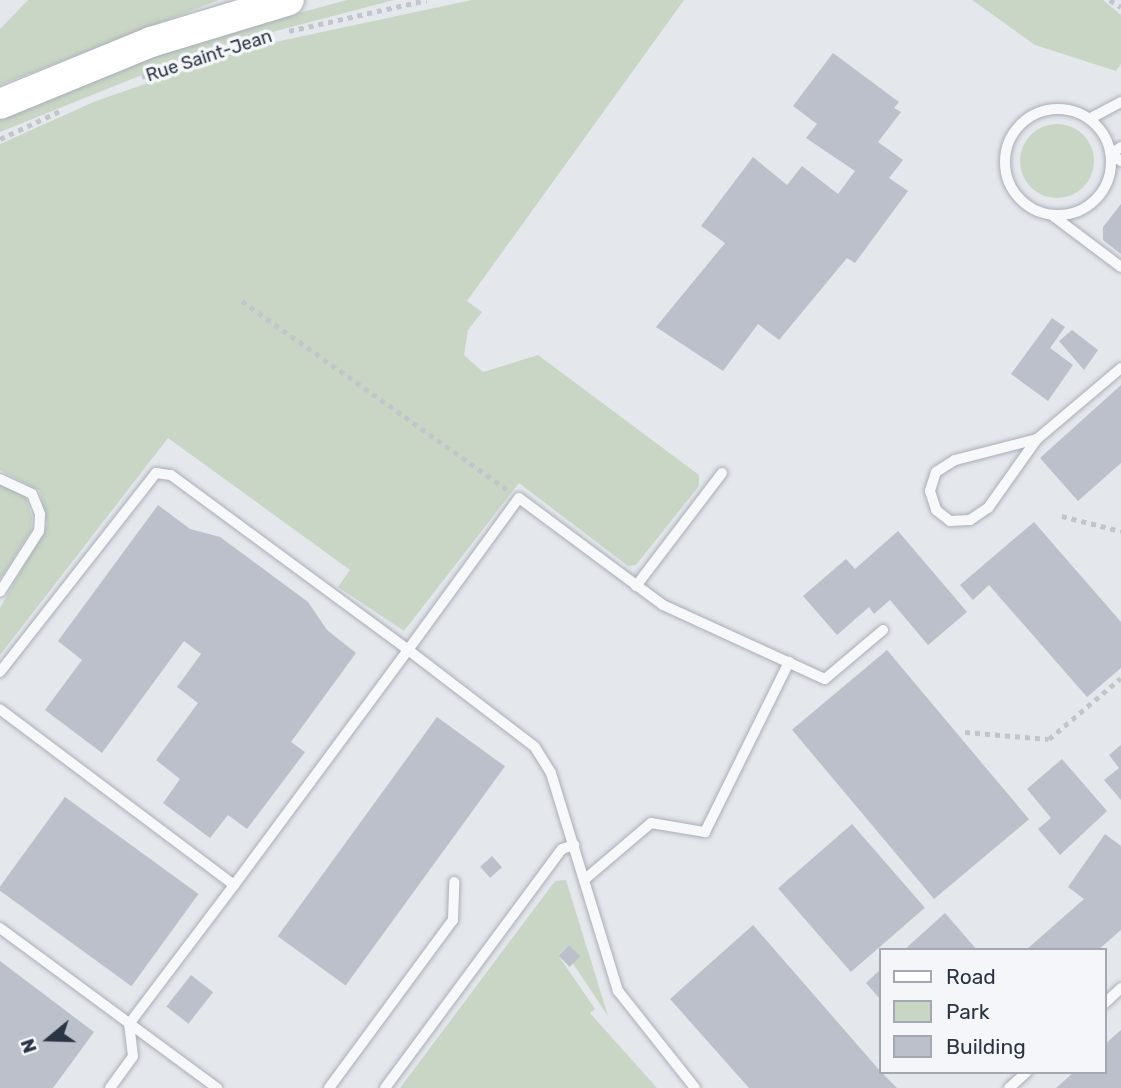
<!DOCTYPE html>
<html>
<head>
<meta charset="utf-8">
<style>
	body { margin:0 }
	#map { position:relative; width:1121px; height:1088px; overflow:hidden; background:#e4e7ec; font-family:Rubik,sans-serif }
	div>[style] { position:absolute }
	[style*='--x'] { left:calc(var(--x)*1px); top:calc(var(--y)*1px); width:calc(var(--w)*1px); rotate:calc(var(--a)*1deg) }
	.green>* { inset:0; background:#c9d6c5 }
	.round { border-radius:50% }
	.building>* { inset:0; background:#bbc0ca; transform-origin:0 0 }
	.path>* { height:4.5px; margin-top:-2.25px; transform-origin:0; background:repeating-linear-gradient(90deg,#c2c5cb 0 5px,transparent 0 10px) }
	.roads { filter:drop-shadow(0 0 2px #a9aeb7) drop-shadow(0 0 2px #a9aeb7) }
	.lane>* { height:10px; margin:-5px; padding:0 5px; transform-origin:5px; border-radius:5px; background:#f7f8fa }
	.lane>.ring { margin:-5px; padding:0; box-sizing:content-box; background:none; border:10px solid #f7f8fa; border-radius:50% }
	.secondary>* { height:30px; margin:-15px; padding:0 15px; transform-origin:15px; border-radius:15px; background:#fff }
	span { translate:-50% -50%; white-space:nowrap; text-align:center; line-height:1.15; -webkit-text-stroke:7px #f4f6f9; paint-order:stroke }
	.street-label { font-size:18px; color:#2b3445 }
	.legend { position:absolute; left:879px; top:948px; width:228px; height:126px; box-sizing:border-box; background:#f4f6f9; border:2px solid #a4a8b1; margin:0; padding:9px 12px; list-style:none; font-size:21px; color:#2b3445 }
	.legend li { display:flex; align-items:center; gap:14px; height:35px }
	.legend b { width:35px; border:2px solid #a4a8b1 }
	.north { position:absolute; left:14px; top:1004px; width:70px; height:70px; -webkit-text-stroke:5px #f4f6f9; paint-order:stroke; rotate:251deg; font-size:19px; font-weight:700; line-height:28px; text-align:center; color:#2b3445 }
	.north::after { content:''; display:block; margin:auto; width:24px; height:32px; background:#2b3445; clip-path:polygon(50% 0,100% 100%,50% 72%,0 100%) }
</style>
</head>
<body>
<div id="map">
	<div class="green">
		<div style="clip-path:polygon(28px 0,219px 0,0 85px,0 29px)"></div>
		<div style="clip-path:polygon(347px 0,394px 0,204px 50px,0 132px,0 119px,24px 108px,191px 42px)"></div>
		<div style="clip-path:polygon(472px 0,684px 0,467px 301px,482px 312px,468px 330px,464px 355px,483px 372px,538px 355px,699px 475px,699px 486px,636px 565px,628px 566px,519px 483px,404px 631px,338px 587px,350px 570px,168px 438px,0 655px,0 608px,47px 525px,40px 491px,0 470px,0 144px,96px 101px,252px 47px)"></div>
		<div style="clip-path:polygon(972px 0,1103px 0,1121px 15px,1121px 64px,1116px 71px,1035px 45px)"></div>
		<div class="round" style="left:1020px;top:124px;width:74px;height:74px"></div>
		<div style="clip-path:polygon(0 483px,25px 496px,32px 517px,31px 531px,0 579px)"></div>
		<div style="clip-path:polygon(566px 880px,608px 1016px,572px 962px,579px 956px,569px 945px,558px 955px,595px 1009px,590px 1013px,657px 1088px,400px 1088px,555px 881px)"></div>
	</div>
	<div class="building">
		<div style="clip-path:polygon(833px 53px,899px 102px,894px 108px,901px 112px,878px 142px,903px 160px,889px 178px,908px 191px,855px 263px,847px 258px,779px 340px,758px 324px,723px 371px,656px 327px,725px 243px,701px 226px,753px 157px,787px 185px,802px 166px,838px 194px,855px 171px,806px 138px,817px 124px,793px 106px)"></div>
		<div style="clip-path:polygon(1121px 204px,1121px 254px,1103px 240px,1103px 227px)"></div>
		<div style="clip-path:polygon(1052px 318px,1065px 327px,1050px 348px,1073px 365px,1048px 401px,1011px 374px)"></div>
		<div style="clip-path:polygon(1072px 330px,1098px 350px,1084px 370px,1059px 341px)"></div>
		<div style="clip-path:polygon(1121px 385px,1121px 463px,1078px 501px,1040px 458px)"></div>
		<div style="clip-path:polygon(158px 505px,190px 529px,220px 537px,308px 602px,327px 630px,356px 653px,291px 742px,305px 752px,247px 829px,228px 815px,210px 838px,163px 803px,180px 779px,156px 760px,198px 703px,177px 687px,201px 654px,184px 641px,102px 753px,45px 710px,82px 660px,58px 641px)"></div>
		<div style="clip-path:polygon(1034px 522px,1121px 622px,1121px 668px,1087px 697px,989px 585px,973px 600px,960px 585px)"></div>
		<div style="clip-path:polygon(898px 531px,967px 612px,928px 645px,890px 600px,874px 614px,869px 607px,837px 635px,803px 596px,846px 559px,855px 569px)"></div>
		<div style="left:887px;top:650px;width:221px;height:124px;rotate:50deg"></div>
		<div style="left:437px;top:717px;width:84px;height:271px;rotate:36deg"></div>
		<div style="clip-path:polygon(1121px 745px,1121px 800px,1104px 780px,1119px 768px,1109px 755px)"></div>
		<div style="clip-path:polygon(1062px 759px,1107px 811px,1060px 855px,1038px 829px,1051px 818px,1027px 789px)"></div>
		<div style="left:65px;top:797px;width:165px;height:114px;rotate:36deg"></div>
		<div style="left:852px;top:824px;width:111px;height:98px;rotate:49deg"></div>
		<div style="clip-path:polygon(1105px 834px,1121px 846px,1121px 930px,1098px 950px,1026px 950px,1084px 899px,1068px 887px)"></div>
		<div style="left:492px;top:856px;width:15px;height:16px;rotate:48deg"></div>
		<div style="clip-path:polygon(945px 913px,977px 950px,904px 950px)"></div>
		<div style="clip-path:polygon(753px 925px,881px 1072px,897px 1088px,749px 1088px,670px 999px)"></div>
		<div style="left:569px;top:945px;width:16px;height:15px;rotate:45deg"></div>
		<div style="clip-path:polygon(0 961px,94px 1032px,53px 1088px,0 1088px)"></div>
		<div style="clip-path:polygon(881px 969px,881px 1000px,866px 983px)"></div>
		<div style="left:191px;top:975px;width:28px;height:40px;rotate:38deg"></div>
		<div style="clip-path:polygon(1121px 1030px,1121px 1088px,1056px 1088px,1074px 1072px,1105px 1072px,1105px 1044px)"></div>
	</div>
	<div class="path">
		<div style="--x:1110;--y:0;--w:13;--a:32"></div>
		<div style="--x:289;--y:31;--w:141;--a:-12.7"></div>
		<div style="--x:142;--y:77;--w:68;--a:-17.9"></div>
		<div style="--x:0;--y:139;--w:66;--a:-25"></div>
		<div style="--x:242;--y:301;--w:325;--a:35.4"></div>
		<div style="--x:1062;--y:516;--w:61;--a:14.3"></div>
		<div style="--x:965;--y:732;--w:84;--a:4.8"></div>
		<div style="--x:1049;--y:739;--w:94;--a:-40.3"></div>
	</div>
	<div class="roads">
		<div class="lane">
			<div class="ring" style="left:1005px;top:109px;width:96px;height:96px"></div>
			<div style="--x:1089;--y:119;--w:36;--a:-28"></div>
			<div style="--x:1121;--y:147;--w:12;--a:145"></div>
			<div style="--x:1111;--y:154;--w:12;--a:35"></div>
			<div style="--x:1052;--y:215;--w:86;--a:37"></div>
			<div style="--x:1037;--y:439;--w:85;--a:165.6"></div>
			<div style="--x:955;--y:460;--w:22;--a:148"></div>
			<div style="--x:936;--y:472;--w:20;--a:108"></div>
			<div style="--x:930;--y:491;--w:20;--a:72"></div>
			<div style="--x:936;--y:510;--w:18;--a:38"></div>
			<div style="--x:950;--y:521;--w:20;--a:-3"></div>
			<div style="--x:970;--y:520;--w:22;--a:-34"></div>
			<div style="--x:988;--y:508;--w:85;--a:-54.6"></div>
			<div style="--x:1037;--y:439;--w:110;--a:-40.2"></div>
			<div style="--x:0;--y:479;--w:35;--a:25"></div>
			<div style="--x:32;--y:494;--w:22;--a:68"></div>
			<div style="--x:40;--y:514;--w:17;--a:93"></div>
			<div style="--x:39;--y:531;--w:72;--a:122.6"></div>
			<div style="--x:636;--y:586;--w:142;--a:-52.7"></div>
			<div style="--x:0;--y:672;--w:253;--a:-51.9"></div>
			<div style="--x:156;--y:473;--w:15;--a:8"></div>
			<div style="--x:171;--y:475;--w:295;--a:36.4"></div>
			<div style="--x:408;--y:650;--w:292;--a:126.5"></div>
			<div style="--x:234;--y:885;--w:293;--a:-143.1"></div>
			<div style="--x:584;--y:880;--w:88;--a:-40.4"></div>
			<div style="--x:651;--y:823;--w:55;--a:9.5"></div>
			<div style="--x:705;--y:832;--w:190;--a:-63.7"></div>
			<div style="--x:0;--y:928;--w:270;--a:36.4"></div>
			<div style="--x:1105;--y:1003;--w:22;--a:-43"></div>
			<div style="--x:110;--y:1088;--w:39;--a:-54"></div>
			<div style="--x:133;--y:1056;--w:32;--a:-97"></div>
			<div style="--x:129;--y:1024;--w:174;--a:-52.9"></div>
			<div style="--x:329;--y:1088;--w:209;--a:-53.6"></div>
			<div style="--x:453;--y:920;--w:38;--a:-88"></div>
			<div style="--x:385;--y:1088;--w:297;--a:-53.5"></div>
			<div style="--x:562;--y:849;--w:13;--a:-18"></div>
			<div style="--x:695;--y:1088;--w:124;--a:-128.4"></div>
			<div style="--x:618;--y:991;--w:228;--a:-107.1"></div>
			<div style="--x:551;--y:773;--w:31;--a:-122"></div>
			<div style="--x:535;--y:747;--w:160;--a:-142.6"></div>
			<div style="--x:408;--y:650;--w:188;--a:-53.9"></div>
			<div style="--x:519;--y:498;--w:179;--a:36.6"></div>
			<div style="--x:663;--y:605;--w:178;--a:24.6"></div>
			<div style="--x:825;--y:679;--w:76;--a:-40.2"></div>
			<div style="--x:1009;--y:1088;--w:24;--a:-42"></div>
		</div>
		<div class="secondary">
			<div style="--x:0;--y:104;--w:163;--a:-22.3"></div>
			<div style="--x:151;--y:42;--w:144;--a:-16.9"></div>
		</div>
	</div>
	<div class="street-label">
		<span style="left:209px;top:56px;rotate:-18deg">Rue Saint-Jean</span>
	</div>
	<ul class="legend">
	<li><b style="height:9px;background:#fff"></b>Road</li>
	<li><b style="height:19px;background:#c9d6c5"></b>Park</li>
	<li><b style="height:19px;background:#bbc0ca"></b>Building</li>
	</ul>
	<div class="north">N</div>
</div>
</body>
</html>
